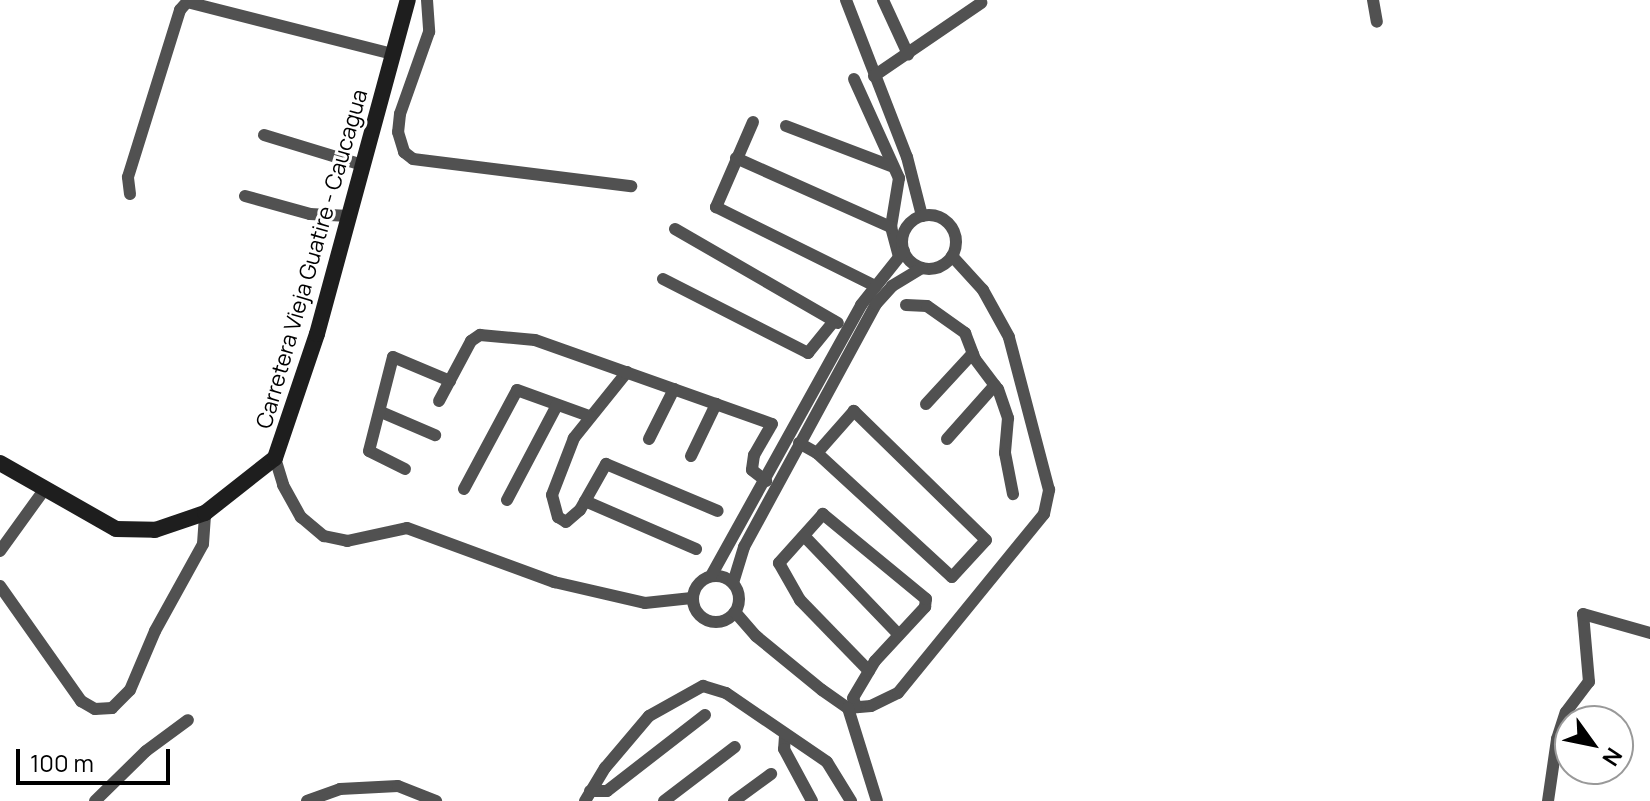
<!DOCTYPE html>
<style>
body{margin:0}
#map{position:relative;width:1650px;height:801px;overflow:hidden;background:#fff;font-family:Manrope,sans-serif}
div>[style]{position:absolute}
.street>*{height:12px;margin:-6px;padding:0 6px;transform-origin:6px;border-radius:6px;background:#515151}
.street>.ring{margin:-6px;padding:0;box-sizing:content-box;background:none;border:12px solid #515151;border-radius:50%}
.secondary>*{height:16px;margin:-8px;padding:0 8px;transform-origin:8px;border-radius:8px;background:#1e1e1e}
span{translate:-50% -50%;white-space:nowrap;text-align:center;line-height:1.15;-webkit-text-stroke:6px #fff;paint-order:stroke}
.street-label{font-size:22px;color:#000}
.north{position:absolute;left:1554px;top:705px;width:80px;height:80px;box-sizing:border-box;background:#fff;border:2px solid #999;border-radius:50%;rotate:123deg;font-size:22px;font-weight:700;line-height:32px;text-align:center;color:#000}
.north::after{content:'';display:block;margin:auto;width:28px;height:36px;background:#000;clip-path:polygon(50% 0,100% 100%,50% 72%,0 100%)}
.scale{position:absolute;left:16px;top:749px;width:154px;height:36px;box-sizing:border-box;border:4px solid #000;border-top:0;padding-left:10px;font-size:24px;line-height:28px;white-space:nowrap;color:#000;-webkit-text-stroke:6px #fff;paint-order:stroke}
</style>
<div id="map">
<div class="street">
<div style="left:427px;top:0;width:32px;rotate:86deg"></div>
<div style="left:429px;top:32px;width:87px;rotate:109.5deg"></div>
<div style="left:400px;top:114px;width:18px;rotate:96deg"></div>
<div style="left:398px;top:132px;width:21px;rotate:73deg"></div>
<div style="left:404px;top:152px;width:11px;rotate:38deg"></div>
<div style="left:413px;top:159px;width:220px;rotate:7.1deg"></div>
<div style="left:846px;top:0;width:168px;rotate:68.8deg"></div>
<div style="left:907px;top:157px;width:61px;rotate:75.7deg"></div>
<div style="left:883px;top:0;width:60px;rotate:65.2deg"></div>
<div style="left:1373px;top:0;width:22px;rotate:80deg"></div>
<div style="left:874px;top:76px;width:130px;rotate:-34.3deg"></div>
<div style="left:854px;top:79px;width:109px;rotate:65.6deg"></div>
<div style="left:899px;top:178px;width:50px;rotate:99.3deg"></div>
<div style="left:891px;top:227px;width:31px;rotate:75deg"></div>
<div style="left:753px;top:122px;width:93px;rotate:113.5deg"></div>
<div style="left:716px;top:207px;width:178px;rotate:26.4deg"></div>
<div style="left:786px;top:126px;width:112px;rotate:20.9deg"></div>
<div style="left:264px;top:135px;width:103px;rotate:16.9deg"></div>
<div style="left:736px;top:158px;width:170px;rotate:24deg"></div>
<div style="left:130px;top:194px;width:17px;rotate:-97deg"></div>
<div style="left:128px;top:177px;width:175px;rotate:-72.7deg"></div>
<div style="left:180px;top:10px;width:11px;rotate:-49deg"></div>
<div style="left:187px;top:2px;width:212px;rotate:14.2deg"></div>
<div style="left:245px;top:196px;width:67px;rotate:15.5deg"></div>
<div style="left:310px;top:214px;width:39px;rotate:3deg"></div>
<div class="ring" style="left:902px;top:215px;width:42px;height:42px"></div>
<div style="left:675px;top:229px;width:188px;rotate:30deg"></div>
<div style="left:663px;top:279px;width:163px;rotate:27deg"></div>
<div style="left:808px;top:353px;width:41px;rotate:-50.9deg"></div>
<div style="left:906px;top:305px;width:21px;rotate:3deg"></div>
<div style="left:927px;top:306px;width:47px;rotate:35.4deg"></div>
<div style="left:965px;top:333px;width:28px;rotate:69deg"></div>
<div style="left:975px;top:359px;width:38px;rotate:53deg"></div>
<div style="left:998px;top:389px;width:31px;rotate:71deg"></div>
<div style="left:1008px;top:418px;width:35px;rotate:95deg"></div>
<div style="left:1005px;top:453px;width:42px;rotate:79deg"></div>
<div style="left:627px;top:372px;width:85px;rotate:128.8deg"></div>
<div style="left:574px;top:438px;width:61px;rotate:111.1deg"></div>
<div style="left:552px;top:495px;width:23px;rotate:75deg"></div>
<div style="left:558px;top:517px;width:9px;rotate:32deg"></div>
<div style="left:566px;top:522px;width:18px;rotate:-41deg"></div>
<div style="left:580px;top:510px;width:53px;rotate:-60.5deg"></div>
<div style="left:606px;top:464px;width:121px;rotate:22.8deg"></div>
<div style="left:439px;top:401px;width:68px;rotate:-61.9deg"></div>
<div style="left:471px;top:341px;width:11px;rotate:-34deg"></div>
<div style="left:480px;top:335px;width:55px;rotate:5.2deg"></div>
<div style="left:535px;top:340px;width:251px;rotate:19.5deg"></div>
<div style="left:772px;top:424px;width:36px;rotate:120deg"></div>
<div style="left:754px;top:455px;width:15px;rotate:98deg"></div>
<div style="left:752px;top:470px;width:18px;rotate:38deg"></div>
<div style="left:926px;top:404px;width:69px;rotate:-47.3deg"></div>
<div style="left:381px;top:412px;width:59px;rotate:23.1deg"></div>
<div style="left:649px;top:439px;width:56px;rotate:-63.4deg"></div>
<div style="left:947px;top:439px;width:72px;rotate:-48.4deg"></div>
<div style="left:799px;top:443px;width:21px;rotate:29deg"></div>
<div style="left:817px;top:453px;width:183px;rotate:42.6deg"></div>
<div style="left:952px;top:577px;width:50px;rotate:-47.4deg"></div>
<div style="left:986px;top:540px;width:185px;rotate:-135.7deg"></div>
<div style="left:854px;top:411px;width:56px;rotate:131.4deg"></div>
<div style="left:691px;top:456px;width:58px;rotate:-64.3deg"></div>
<div style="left:275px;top:458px;width:28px;rotate:73deg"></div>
<div style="left:283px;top:485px;width:37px;rotate:61deg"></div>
<div style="left:301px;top:517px;width:30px;rotate:40deg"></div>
<div style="left:324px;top:536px;width:24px;rotate:12deg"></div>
<div style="left:347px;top:541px;width:61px;rotate:-12.2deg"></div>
<div style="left:407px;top:528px;width:157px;rotate:20.2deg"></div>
<div style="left:554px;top:582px;width:93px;rotate:13deg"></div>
<div style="left:645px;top:603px;width:47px;rotate:-6.1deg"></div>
<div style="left:405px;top:469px;width:40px;rotate:-153.4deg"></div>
<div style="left:369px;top:451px;width:97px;rotate:-75.7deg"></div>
<div style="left:393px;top:357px;width:62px;rotate:22.8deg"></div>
<div style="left:464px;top:489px;width:112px;rotate:-61.8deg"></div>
<div style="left:517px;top:390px;width:77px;rotate:19.9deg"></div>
<div style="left:507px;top:500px;width:107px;rotate:-62.2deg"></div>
<div style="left:585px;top:501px;width:121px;rotate:23.4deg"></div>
<div style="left:806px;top:538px;width:134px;rotate:46.2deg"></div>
<div style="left:0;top:551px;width:75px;rotate:-54.2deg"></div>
<div class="ring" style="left:693px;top:576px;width:34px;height:34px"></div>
<div style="left:711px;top:576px;width:310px;rotate:-61deg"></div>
<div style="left:861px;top:305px;width:69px;rotate:-51.5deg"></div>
<div style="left:733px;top:583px;width:38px;rotate:-73deg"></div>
<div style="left:744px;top:547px;width:277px;rotate:-61.5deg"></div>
<div style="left:876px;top:304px;width:24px;rotate:-48deg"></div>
<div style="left:892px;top:286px;width:35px;rotate:-31deg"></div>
<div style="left:0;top:586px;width:141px;rotate:54.8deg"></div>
<div style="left:81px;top:701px;width:16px;rotate:30deg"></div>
<div style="left:95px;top:709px;width:17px;rotate:-3deg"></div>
<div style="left:112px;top:708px;width:25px;rotate:-45deg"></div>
<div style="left:130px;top:690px;width:64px;rotate:-67deg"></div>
<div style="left:155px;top:631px;width:99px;rotate:-61.1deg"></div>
<div style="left:203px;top:544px;width:31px;rotate:-86deg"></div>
<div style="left:735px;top:612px;width:32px;rotate:49deg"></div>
<div style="left:756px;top:636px;width:85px;rotate:39.3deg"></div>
<div style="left:822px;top:690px;width:32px;rotate:35deg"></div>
<div style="left:848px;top:708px;width:23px;rotate:-5deg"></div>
<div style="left:871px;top:706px;width:30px;rotate:-26deg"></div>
<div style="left:898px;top:693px;width:231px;rotate:-50.8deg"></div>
<div style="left:1044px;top:514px;width:25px;rotate:-78deg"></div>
<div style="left:1049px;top:490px;width:158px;rotate:-104.7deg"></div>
<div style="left:1009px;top:337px;width:54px;rotate:-119deg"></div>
<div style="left:983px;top:290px;width:46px;rotate:-132.4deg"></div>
<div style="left:856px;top:707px;width:9px;rotate:-108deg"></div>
<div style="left:853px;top:698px;width:43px;rotate:-59.3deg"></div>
<div style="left:875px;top:661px;width:74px;rotate:-47.2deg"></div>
<div style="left:925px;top:607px;width:8px;rotate:-83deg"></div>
<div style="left:926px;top:599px;width:134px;rotate:-140.5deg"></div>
<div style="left:823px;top:514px;width:66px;rotate:131.9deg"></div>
<div style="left:779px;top:563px;width:43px;rotate:60.4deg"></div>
<div style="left:800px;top:600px;width:99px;rotate:45.8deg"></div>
<div style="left:848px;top:708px;width:97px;rotate:72.7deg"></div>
<div style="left:785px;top:736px;width:13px;rotate:94deg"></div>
<div style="left:784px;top:749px;width:59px;rotate:61.7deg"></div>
<div style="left:590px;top:791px;width:17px"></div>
<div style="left:607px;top:791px;width:124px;rotate:-37.8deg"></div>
<div style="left:95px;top:801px;width:71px;rotate:-44.4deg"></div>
<div style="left:146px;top:751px;width:52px;rotate:-36.4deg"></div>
<div style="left:307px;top:801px;width:35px;rotate:-20deg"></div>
<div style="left:340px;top:789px;width:58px;rotate:-3deg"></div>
<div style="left:398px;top:786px;width:41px;rotate:21.5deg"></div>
<div style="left:585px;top:801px;width:39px;rotate:-59deg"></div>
<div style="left:605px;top:768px;width:68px;rotate:-49.8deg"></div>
<div style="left:649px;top:716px;width:62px;rotate:-29.1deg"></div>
<div style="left:703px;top:686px;width:24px;rotate:17deg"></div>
<div style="left:726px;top:693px;width:122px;rotate:34.3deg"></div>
<div style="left:827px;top:762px;width:46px;rotate:58.4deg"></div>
<div style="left:664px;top:801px;width:89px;rotate:-37.3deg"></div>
<div style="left:734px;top:801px;width:46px;rotate:-36.1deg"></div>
<div style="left:1548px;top:801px;width:63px;rotate:-81.7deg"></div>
<div style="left:1557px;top:739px;width:28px;rotate:-72deg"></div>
<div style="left:1566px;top:712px;width:38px;rotate:-53deg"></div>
<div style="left:1589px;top:682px;width:68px;rotate:-95deg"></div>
<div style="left:1583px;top:614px;width:70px;rotate:15.8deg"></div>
</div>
<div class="secondary">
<div style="left:0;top:463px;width:133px;rotate:29.6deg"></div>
<div style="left:116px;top:529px;width:39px;rotate:1deg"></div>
<div style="left:155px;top:530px;width:53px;rotate:-18.8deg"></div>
<div style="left:205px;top:513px;width:89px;rotate:-38.2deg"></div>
<div style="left:275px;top:458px;width:131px;rotate:-71.3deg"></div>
<div style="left:317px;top:334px;width:346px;rotate:-74.8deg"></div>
</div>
<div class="street-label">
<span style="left:312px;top:259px;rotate:-74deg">Carretera Vieja Guatire - Caucagua</span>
</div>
<div class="north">N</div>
<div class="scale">100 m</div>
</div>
